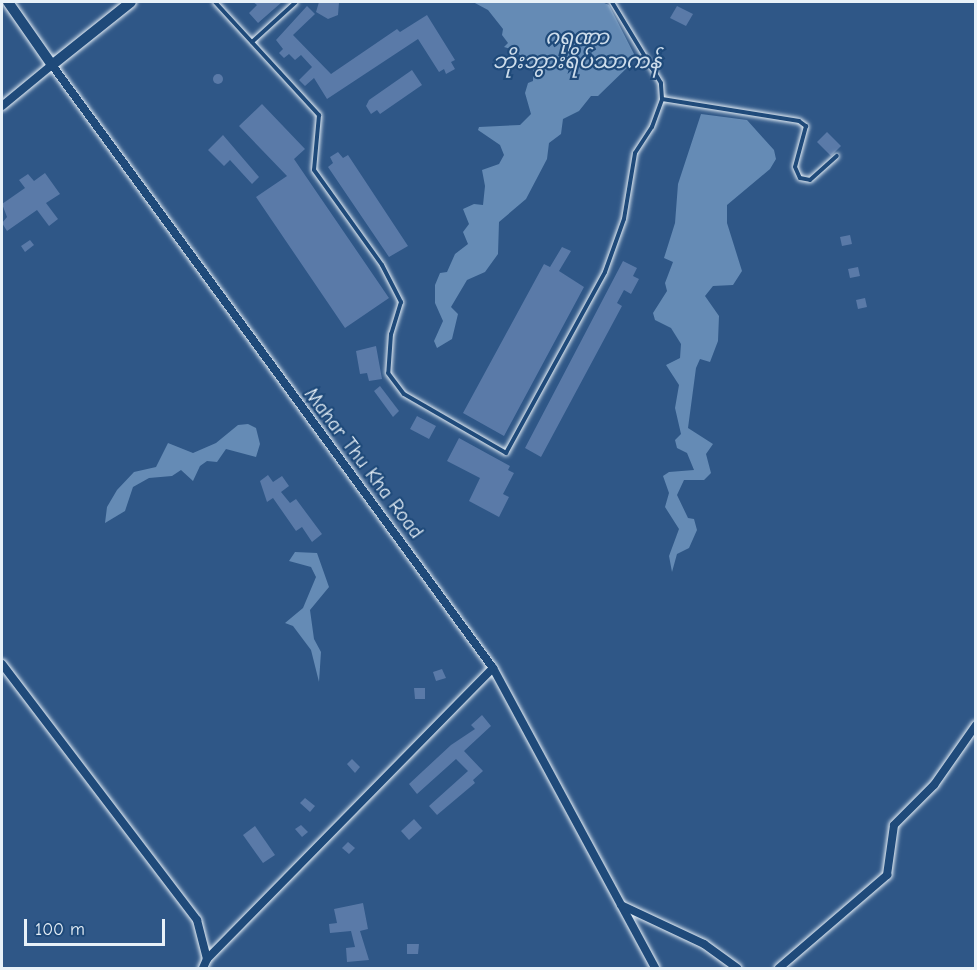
<!DOCTYPE html>
<meta charset="utf-8">
<style>
body{margin:0}
#map{position:relative;width:977px;height:970px;overflow:hidden;background:#2f5787;font-family:"Comic Neue","Noto Sans Myanmar",sans-serif}
div>[style]{position:absolute}
.water>*{inset:0;background:#658bb5}
.building>*{inset:0;background:#5a7aa8}
.round{border-radius:50%}
.roads{filter:drop-shadow(0 0 2px #e8f1f8) drop-shadow(0 0 2px #e8f1f8)}
.lane>*{height:4px;margin:-2px;padding:0 2px;transform-origin:2px;border-radius:2px;background:#1f4a7a}
.street>*{height:8px;margin:-4px;padding:0 4px;transform-origin:4px;border-radius:4px;background:#1f4a7a}
.secondary>*{height:10px;margin:-5px;padding:0 5px;transform-origin:5px;border-radius:5px;background:#1f4a7a}
span{translate:-50% -50%;white-space:nowrap;text-align:center;line-height:1.15;-webkit-text-stroke:4.5px #1f4a7a;paint-order:stroke}
.street-label{font-size:20px;color:#e8f1f8}
.water-label{font-size:21px;color:#ceddeb;font-style:italic}
.frame{position:absolute;inset:0;border:3px solid #e8f1f8;pointer-events:none}
.scale{position:absolute;left:24px;top:919px;width:141px;height:27px;box-sizing:border-box;border:3px solid #e8f1f8;border-top:0;padding-left:8px;font-size:18px;line-height:21px;white-space:nowrap;color:#e8f1f8;-webkit-text-stroke:4px #1f4a7a;paint-order:stroke}
</style>
<div id="map">
<div class="water">
<div style="clip-path:polygon(473px 2px,602px 2px,609px 5px,634px 54px,632px 63px,598px 96px,591px 96px,579px 111px,563px 119px,561px 134px,549px 143px,547px 159px,526px 199px,499px 222px,498px 254px,485px 272px,467px 280px,451px 307px,458px 314px,452px 339px,437px 348px,434px 341px,443px 321px,435px 303px,435px 285px,440px 273px,447px 272px,455px 254px,468px 244px,463px 232px,469px 224px,463px 209px,474px 204px,483px 205px,485px 186px,482px 170px,499px 164px,504px 155px,500px 145px,478px 130px,479px 127px,520px 125px,531px 114px,525px 93px,528px 83px,533px 81px,533px 69px,515px 50px,504px 47px,508px 43px,502px 35px,503px 29px,488px 10px)"></div>
<div style="clip-path:polygon(701px 114px,747px 120px,774px 150px,776px 159px,770px 169px,727px 205px,727px 223px,742px 271px,733px 285px,713px 286px,705px 296px,719px 316px,718px 341px,710px 362px,700px 359px,696px 368px,688px 428px,713px 444px,706px 454px,711px 473px,704px 480px,684px 480px,677px 495px,688px 518px,694px 519px,697px 530px,689px 548px,677px 554px,672px 572px,669px 556px,679px 529px,665px 507px,669px 493px,663px 476px,669px 472px,694px 470px,687px 453px,677px 448px,675px 440px,681px 434px,675px 408px,679px 385px,666px 365px,680px 358px,681px 344px,671px 328px,655px 320px,653px 313px,667px 291px,665px 283px,673px 262px,664px 258px,675px 223px,678px 184px)"></div>
<div style="clip-path:polygon(248px 424px,256px 428px,260px 444px,256px 457px,226px 449px,217px 462px,207px 461px,200px 466px,193px 481px,181px 470px,172px 476px,149px 478px,133px 487px,125px 511px,105px 523px,107px 507px,117px 490px,134px 472px,156px 467px,168px 443px,193px 453px,216px 443px,238px 425px)"></div>
<div style="clip-path:polygon(295px 552px,317px 553px,329px 587px,310px 610px,314px 639px,321px 652px,319px 682px,311px 650px,293px 626px,285px 623px,303px 608px,316px 577px,311px 567px,289px 561px)"></div>
</div>
<div class="building">
<div style="clip-path:polygon(253px 2px,282px 2px,258px 23px,249px 13px,257px 5px)"></div>
<div style="clip-path:polygon(319px 2px,339px 2px,338px 15px,328px 19px,316px 12px)"></div>
<div style="clip-path:polygon(307px 6px,315px 14px,293px 35px,331px 74px,397px 29px,400px 32px,427px 15px,455px 60px,451px 62px,455px 69px,446px 74px,444px 69px,439px 72px,418px 39px,327px 99px,314px 78px,305px 86px,299px 80px,312px 67px,301px 55px,295px 60px,289px 54px,284px 58px,279px 53px,283px 49px,276px 40px)"></div>
<div style="clip-path:polygon(677px 6px,693px 14px,686px 26px,670px 18px)"></div>
<div style="clip-path:polygon(412px 70px,422px 85px,380px 114px,377px 110px,371px 114px,366px 106px,369px 100px)"></div>
<div class="round" style="left:213px;top:74px;width:10px;height:10px"></div>
<div style="clip-path:polygon(262px 104px,305px 149px,294px 159px,389px 298px,345px 328px,256px 197px,287px 176px,239px 126px)"></div>
<div style="clip-path:polygon(827px 132px,841px 146px,831px 156px,817px 142px)"></div>
<div style="clip-path:polygon(223px 135px,259px 177px,252px 184px,230px 160px,224px 166px,208px 150px)"></div>
<div style="clip-path:polygon(338px 152px,343px 158px,348px 155px,408px 246px,389px 257px,328px 167px,333px 163px,330px 157px)"></div>
<div style="clip-path:polygon(45px 173px,60px 194px,46px 203px,58px 219px,49px 226px,37px 210px,7px 231px,2px 223px,7px 217px,2px 204px,25px 188px,19px 180px,28px 174px,34px 181px)"></div>
<div style="clip-path:polygon(850px 235px,852px 244px,842px 246px,840px 237px)"></div>
<div style="clip-path:polygon(30px 240px,34px 245px,25px 252px,21px 246px)"></div>
<div style="clip-path:polygon(562px 247px,571px 251px,559px 271px,584px 287px,504px 436px,463px 413px,544px 264px,550px 267px)"></div>
<div style="clip-path:polygon(623px 261px,637px 268px,633px 276px,639px 279px,631px 294px,624px 290px,617px 303px,622px 306px,541px 457px,525px 448px)"></div>
<div style="clip-path:polygon(858px 267px,860px 276px,850px 278px,848px 269px)"></div>
<div style="clip-path:polygon(865px 298px,867px 307px,858px 309px,856px 300px)"></div>
<div style="clip-path:polygon(376px 346px,382px 379px,369px 381px,367px 373px,360px 374px,356px 351px)"></div>
<div style="clip-path:polygon(380px 386px,399px 411px,393px 417px,374px 391px)"></div>
<div style="clip-path:polygon(417px 416px,436px 426px,429px 439px,410px 429px)"></div>
<div style="clip-path:polygon(459px 438px,510px 466px,508px 470px,514px 473px,503px 494px,509px 497px,499px 517px,469px 501px,480px 478px,447px 461px)"></div>
<div style="clip-path:polygon(268px 475px,273px 482px,282px 476px,289px 486px,281px 492px,290px 503px,296px 499px,322px 534px,312px 542px,302px 527px,296px 531px,273px 498px,267px 502px,260px 481px)"></div>
<div style="clip-path:polygon(442px 669px,446px 678px,436px 681px,433px 672px)"></div>
<div style="clip-path:polygon(414px 688px,425px 688px,425px 699px,415px 699px)"></div>
<div style="clip-path:polygon(482px 715px,491px 726px,464px 751px,483px 771px,473px 780px,475px 783px,437px 815px,429px 806px,468px 771px,456px 759px,417px 794px,409px 784px,451px 745px,475px 729px,471px 725px)"></div>
<div style="clip-path:polygon(352px 759px,360px 767px,355px 773px,347px 764px)"></div>
<div style="clip-path:polygon(305px 798px,315px 806px,310px 812px,300px 803px)"></div>
<div style="clip-path:polygon(414px 819px,422px 828px,409px 840px,401px 831px)"></div>
<div style="clip-path:polygon(301px 825px,308px 832px,302px 837px,295px 829px)"></div>
<div style="clip-path:polygon(255px 826px,275px 855px,263px 863px,243px 835px)"></div>
<div style="clip-path:polygon(348px 842px,355px 848px,349px 854px,342px 848px)"></div>
<div style="clip-path:polygon(363px 903px,368px 929px,360px 931px,369px 960px,347px 962px,346px 948px,355px 947px,351px 931px,330px 933px,329px 924px,337px 923px,334px 909px)"></div>
<div style="clip-path:polygon(407px 944px,419px 944px,418px 954px,407px 954px)"></div>
</div>
<div class="roads">
<div class="lane">
<div style="left:215px;top:2px;width:154px;rotate:47.4deg"></div>
<div style="left:319px;top:115px;width:55px;rotate:95.2deg"></div>
<div style="left:314px;top:170px;width:117px;rotate:54.4deg"></div>
<div style="left:382px;top:265px;width:42px;rotate:62.8deg"></div>
<div style="left:401px;top:302px;width:34px;rotate:107deg"></div>
<div style="left:391px;top:334px;width:39px;rotate:94deg"></div>
<div style="left:388px;top:373px;width:26px;rotate:53deg"></div>
<div style="left:404px;top:394px;width:118px;rotate:30deg"></div>
<div style="left:506px;top:453px;width:206px;rotate:-61.3deg"></div>
<div style="left:605px;top:272px;width:56px;rotate:-70.3deg"></div>
<div style="left:624px;top:219px;width:67px;rotate:-80.5deg"></div>
<div style="left:635px;top:153px;width:31px;rotate:-57deg"></div>
<div style="left:652px;top:127px;width:30px;rotate:-70deg"></div>
<div style="left:662px;top:99px;width:16px;rotate:-94deg"></div>
<div style="left:661px;top:83px;width:95px;rotate:-121.2deg"></div>
<div style="left:252px;top:42px;width:59px;rotate:-42.3deg"></div>
<div style="left:662px;top:99px;width:139px;rotate:9.1deg"></div>
<div style="left:799px;top:121px;width:9px;rotate:36deg"></div>
<div style="left:806px;top:126px;width:42px;rotate:105deg"></div>
<div style="left:795px;top:167px;width:12px;rotate:66deg"></div>
<div style="left:800px;top:178px;width:10px;rotate:11deg"></div>
<div style="left:810px;top:180px;width:36px;rotate:-42deg"></div>
</div>
<div class="street">
<div style="left:2px;top:106px;width:65px;rotate:-39.4deg"></div>
<div style="left:52px;top:65px;width:747px;rotate:53.82deg"></div>
<div style="left:493px;top:668px;width:341px;rotate:61.6deg"></div>
<div style="left:2px;top:664px;width:322px;rotate:52.7deg"></div>
<div style="left:197px;top:920px;width:40px;rotate:75.6deg"></div>
<div style="left:207px;top:959px;width:10px;rotate:114deg"></div>
<div style="left:621px;top:905px;width:92px;rotate:25.2deg"></div>
<div style="left:704px;top:944px;width:41px;rotate:36deg"></div>
<div style="left:207px;top:959px;width:408px;rotate:-45.5deg"></div>
<div style="left:779px;top:968px;width:143px;rotate:-40.7deg"></div>
<div style="left:887px;top:875px;width:50px;rotate:-82deg"></div>
<div style="left:894px;top:825px;width:57px;rotate:-45deg"></div>
<div style="left:934px;top:785px;width:73px;rotate:-55deg"></div>
</div>
<div class="secondary">
<div style="left:8px;top:2px;width:77px;rotate:55.1deg"></div>
<div style="left:52px;top:65px;width:101px;rotate:-38.6deg"></div>
</div>
</div>
<div class="street-label">
<span style="left:364px;top:463px;rotate:53deg">Mahar Thu Kha Road</span>
</div>
<div class="water-label">
<span style="left:577px;top:49px">ဂရုဏာ<br>ဘိုးဘွားရိပ်သာကန်</span>
</div>
<div class="frame"></div>
<div class="scale">100 m</div>
</div>
